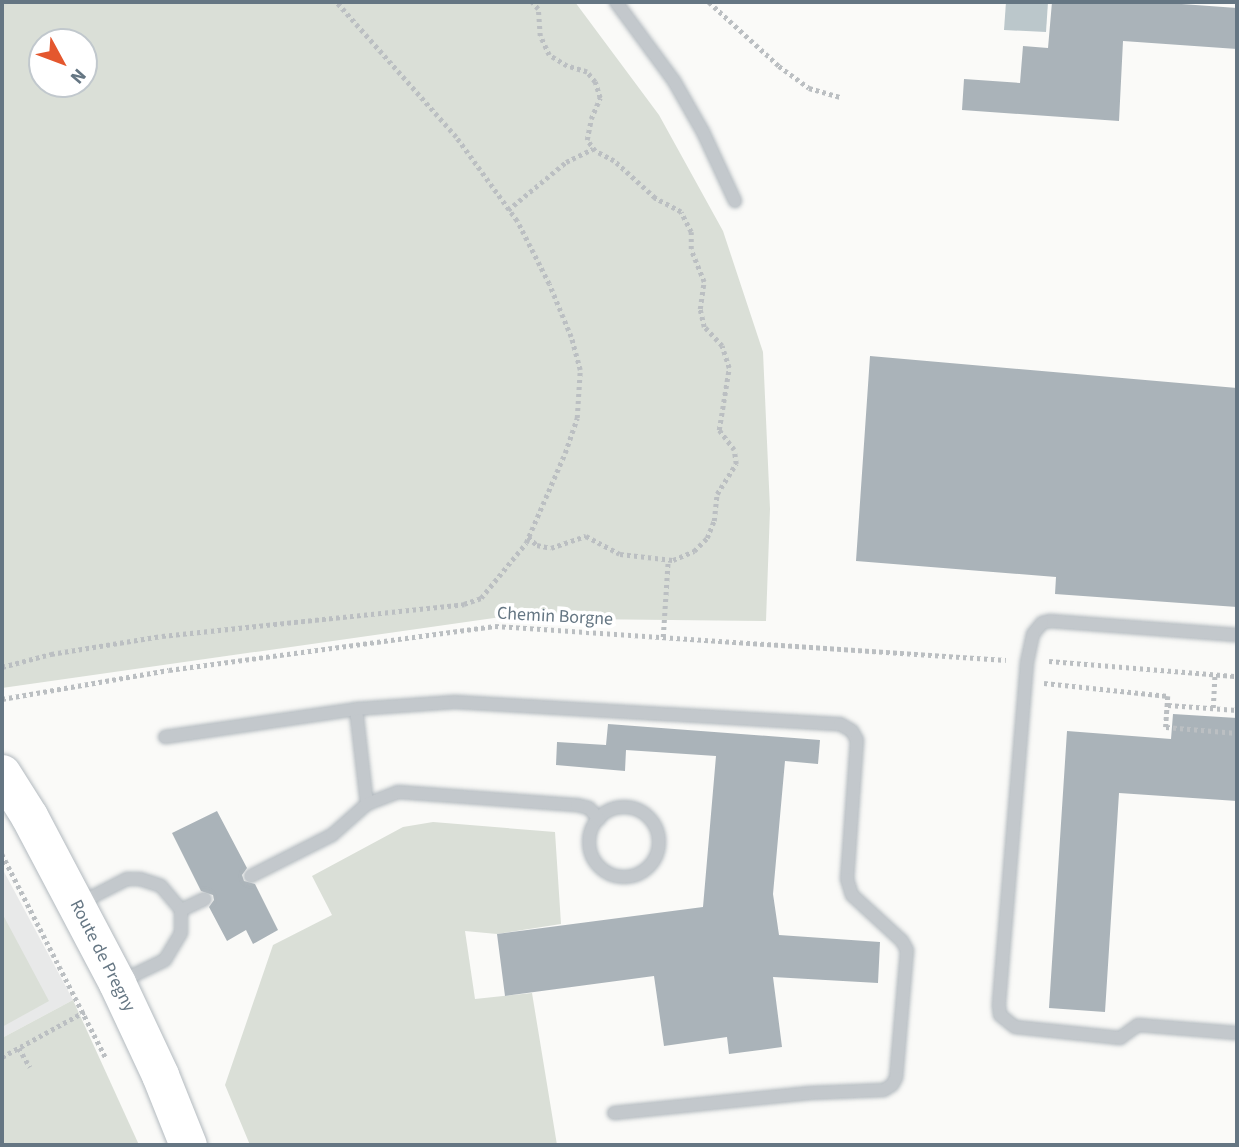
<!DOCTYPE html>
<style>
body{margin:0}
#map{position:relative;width:1239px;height:1147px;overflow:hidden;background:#fafaf8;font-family:"Source Sans 3",sans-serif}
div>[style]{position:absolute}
.built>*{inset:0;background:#e8e9e9}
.green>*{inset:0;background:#dadfd7}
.water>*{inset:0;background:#bbc7cb}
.building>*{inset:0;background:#aab3b9}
.path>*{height:4.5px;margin-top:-2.25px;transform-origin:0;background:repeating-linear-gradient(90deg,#bbbfc2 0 3.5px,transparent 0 7px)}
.roads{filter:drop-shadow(0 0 2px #b3babf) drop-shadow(0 0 2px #b3babf)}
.lane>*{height:12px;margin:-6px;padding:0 6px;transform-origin:6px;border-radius:6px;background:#c3c8cc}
.lane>.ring{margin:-6px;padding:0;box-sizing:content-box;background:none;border:12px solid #c3c8cc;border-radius:50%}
.secondary>*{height:37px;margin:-18.5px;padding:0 18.5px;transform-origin:18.5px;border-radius:18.5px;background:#fff}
span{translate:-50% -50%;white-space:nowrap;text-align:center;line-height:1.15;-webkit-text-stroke:7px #fff;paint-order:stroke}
.street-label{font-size:18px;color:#657683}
.frame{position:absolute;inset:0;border:4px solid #657683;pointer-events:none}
.north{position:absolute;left:28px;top:28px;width:70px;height:70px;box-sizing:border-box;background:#fff;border:2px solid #c1c8cd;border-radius:50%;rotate:131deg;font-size:19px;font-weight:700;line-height:28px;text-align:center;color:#657683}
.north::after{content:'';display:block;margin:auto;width:24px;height:32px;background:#e4572e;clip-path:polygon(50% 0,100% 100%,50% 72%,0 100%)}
</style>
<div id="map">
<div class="built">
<div style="clip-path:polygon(2px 868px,73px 1000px,2px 1038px)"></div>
</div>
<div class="green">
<div style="clip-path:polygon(evenodd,2px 2px,575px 2px,659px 115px,723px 231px,763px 352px,770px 509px,766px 621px,494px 618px,2px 688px,2px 2px,42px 42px,84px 42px,84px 84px,42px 84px,42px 42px)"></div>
<div style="clip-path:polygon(433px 822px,555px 832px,561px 924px,497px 934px,465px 931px,475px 999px,532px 993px,557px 1145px,250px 1145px,225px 1085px,273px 945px,332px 915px,312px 876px,403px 827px)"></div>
<div style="clip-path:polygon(2px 913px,49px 1001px,2px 1027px)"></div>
<div style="clip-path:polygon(73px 1000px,139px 1145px,2px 1145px,2px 1038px)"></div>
</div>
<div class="water">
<div style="clip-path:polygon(1006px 2px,1048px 2px,1046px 32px,1004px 30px)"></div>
</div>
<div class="building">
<div style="clip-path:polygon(1052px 2px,1154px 2px,1237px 8px,1237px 49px,1123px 41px,1119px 121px,962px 110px,964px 79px,1020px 83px,1023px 46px,1048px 48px)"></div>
<div style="clip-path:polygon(870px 356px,1237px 388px,1237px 607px,1055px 594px,1056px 577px,856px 561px)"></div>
<div style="clip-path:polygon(1173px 714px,1237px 718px,1237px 801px,1119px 793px,1105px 1012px,1049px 1008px,1067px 731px,1171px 739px)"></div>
<div style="clip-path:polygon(608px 724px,820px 740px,818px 764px,785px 761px,773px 894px,779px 935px,880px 942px,878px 983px,773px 977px,782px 1047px,729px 1054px,727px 1037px,664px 1046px,654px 976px,505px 996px,497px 934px,703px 907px,716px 756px,626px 750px,625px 771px,556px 765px,557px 742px,606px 745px)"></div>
<div style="clip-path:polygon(217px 811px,247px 868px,242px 875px,244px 881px,255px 884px,278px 930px,253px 944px,246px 930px,227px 941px,209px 907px,214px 900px,213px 895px,201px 891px,172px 833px)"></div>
</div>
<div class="path">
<div style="left:709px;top:2px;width:95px;rotate:42.4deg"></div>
<div style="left:779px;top:66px;width:37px;rotate:36deg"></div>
<div style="left:809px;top:88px;width:33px;rotate:16deg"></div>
<div style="left:508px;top:210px;width:75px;rotate:-39.6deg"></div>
<div style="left:566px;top:162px;width:30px;rotate:-26deg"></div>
<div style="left:528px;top:537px;width:12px;rotate:42deg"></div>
<div style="left:537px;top:545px;width:14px;rotate:12deg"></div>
<div style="left:551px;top:548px;width:37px;rotate:-19deg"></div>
<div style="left:586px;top:536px;width:38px;rotate:28deg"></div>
<div style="left:620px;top:554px;width:53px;rotate:6.5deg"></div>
<div style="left:673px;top:560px;width:23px;rotate:-23deg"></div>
<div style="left:694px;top:551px;width:18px;rotate:-45deg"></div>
<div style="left:707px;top:538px;width:18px;rotate:-68deg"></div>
<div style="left:714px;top:521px;width:27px;rotate:-84deg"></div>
<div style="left:717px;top:494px;width:36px;rotate:-58deg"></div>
<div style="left:736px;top:464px;width:14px;rotate:-98deg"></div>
<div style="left:734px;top:450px;width:25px;rotate:-127deg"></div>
<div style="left:719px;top:430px;width:63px;rotate:-80.8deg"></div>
<div style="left:729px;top:368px;width:23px;rotate:-108deg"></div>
<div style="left:722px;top:346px;width:26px;rotate:-133deg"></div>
<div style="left:704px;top:327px;width:18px;rotate:-103deg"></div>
<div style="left:700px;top:309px;width:27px;rotate:-82deg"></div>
<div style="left:704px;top:282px;width:35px;rotate:-112deg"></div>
<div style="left:691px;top:249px;width:17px;rotate:-90deg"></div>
<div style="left:691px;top:232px;width:22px;rotate:-117deg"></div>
<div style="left:681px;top:212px;width:30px;rotate:-152deg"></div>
<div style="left:655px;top:198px;width:55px;rotate:-137.9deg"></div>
<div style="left:614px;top:161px;width:21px;rotate:-152deg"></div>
<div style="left:595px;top:151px;width:14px;rotate:-126deg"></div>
<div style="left:587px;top:140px;width:21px;rotate:-79deg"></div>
<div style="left:591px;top:119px;width:23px;rotate:-67deg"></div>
<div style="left:600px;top:98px;width:17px;rotate:-107deg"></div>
<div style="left:595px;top:82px;width:13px;rotate:-129deg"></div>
<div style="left:587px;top:72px;width:21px;rotate:-163deg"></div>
<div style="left:567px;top:66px;width:21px;rotate:-149deg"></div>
<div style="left:549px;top:55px;width:21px;rotate:-115deg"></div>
<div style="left:540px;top:36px;width:27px;rotate:-94deg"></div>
<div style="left:538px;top:9px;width:9px;rotate:-131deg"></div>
<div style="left:663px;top:637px;width:77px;rotate:-86.3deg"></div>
<div style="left:1049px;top:661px;width:189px;rotate:4.6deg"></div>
<div style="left:2px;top:667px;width:51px;rotate:-14.9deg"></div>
<div style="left:51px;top:654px;width:112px;rotate:-9.2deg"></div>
<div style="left:162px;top:636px;width:304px;rotate:-6deg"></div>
<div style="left:464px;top:604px;width:18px;rotate:-19deg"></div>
<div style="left:481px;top:598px;width:71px;rotate:-50.7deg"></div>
<div style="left:526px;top:543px;width:98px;rotate:-66.6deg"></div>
<div style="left:565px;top:453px;width:37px;rotate:-71deg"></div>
<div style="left:577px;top:418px;width:48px;rotate:-86.4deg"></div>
<div style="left:580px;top:370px;width:34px;rotate:-105deg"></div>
<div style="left:571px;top:337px;width:57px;rotate:-112.5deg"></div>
<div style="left:549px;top:284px;width:71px;rotate:-116.9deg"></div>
<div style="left:517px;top:221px;width:104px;rotate:-126deg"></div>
<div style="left:456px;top:137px;width:181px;rotate:-131.6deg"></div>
<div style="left:1044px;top:683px;width:125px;rotate:6deg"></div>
<div style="left:1168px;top:696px;width:31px;rotate:94deg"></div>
<div style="left:1166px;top:727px;width:71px;rotate:4.8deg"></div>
<div style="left:2px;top:699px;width:169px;rotate:-9.9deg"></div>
<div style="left:169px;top:670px;width:329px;rotate:-7.7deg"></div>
<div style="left:495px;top:626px;width:512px;rotate:3.81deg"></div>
<div style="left:1168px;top:705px;width:69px;rotate:4.1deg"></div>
<div style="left:1213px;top:708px;width:33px;rotate:-87deg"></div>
<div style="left:2px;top:854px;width:229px;rotate:63deg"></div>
<div style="left:19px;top:1048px;width:22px;rotate:60deg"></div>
<div style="left:2px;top:1057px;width:94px;rotate:-28.8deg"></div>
</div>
<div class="roads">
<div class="lane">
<div style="left:616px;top:2px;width:98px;rotate:53.7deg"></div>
<div style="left:674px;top:81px;width:59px;rotate:60.4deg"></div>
<div style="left:703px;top:132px;width:76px;rotate:65.1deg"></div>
<div style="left:1237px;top:635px;width:188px;rotate:-175.7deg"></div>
<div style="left:1050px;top:621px;width:8px;rotate:166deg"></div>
<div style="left:1042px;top:623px;width:14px;rotate:129deg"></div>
<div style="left:1033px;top:634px;width:29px;rotate:102deg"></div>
<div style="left:1027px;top:662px;width:345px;rotate:94.7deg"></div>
<div style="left:999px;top:1006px;width:9px;rotate:84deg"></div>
<div style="left:1000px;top:1015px;width:19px;rotate:39deg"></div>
<div style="left:1015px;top:1027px;width:106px;rotate:6deg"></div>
<div style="left:1120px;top:1038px;width:22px;rotate:-36deg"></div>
<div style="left:1138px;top:1025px;width:99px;rotate:4.6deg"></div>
<div style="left:356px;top:709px;width:96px;rotate:83.4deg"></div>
<div style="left:165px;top:737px;width:193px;rotate:-8.3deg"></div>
<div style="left:356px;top:709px;width:99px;rotate:-4deg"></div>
<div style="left:455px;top:702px;width:386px;rotate:3.3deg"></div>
<div style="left:840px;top:724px;width:14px;rotate:30deg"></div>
<div style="left:852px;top:731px;width:10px;rotate:61deg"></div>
<div style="left:857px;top:740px;width:139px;rotate:94.1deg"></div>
<div style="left:847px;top:879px;width:17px;rotate:73deg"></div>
<div style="left:852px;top:895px;width:68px;rotate:42.6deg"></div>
<div style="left:902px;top:941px;width:10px;rotate:61deg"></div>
<div style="left:907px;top:950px;width:128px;rotate:94.9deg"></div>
<div style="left:896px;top:1078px;width:8px;rotate:120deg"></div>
<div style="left:892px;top:1085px;width:9px;rotate:148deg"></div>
<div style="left:884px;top:1090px;width:74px;rotate:177.7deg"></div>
<div style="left:810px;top:1093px;width:197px;rotate:174.2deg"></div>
<div class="ring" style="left:589px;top:807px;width:58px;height:58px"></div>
<div style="left:251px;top:876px;width:91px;rotate:-26.8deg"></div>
<div style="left:332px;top:835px;width:47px;rotate:-41.5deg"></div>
<div style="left:367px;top:804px;width:33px;rotate:-21deg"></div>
<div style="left:398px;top:792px;width:179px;rotate:4.2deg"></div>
<div style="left:577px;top:805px;width:12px;rotate:14deg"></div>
<div style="left:589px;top:808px;width:15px;rotate:48deg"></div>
<div style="left:80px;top:903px;width:53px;rotate:-27.1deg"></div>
<div style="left:127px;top:879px;width:13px"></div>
<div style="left:140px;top:879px;width:22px;rotate:18deg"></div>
<div style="left:161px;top:886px;width:31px;rotate:50deg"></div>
<div style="left:181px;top:910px;width:23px;rotate:90deg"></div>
<div style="left:181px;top:933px;width:31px;rotate:121deg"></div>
<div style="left:165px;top:960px;width:51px;rotate:154.4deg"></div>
<div style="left:181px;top:910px;width:26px;rotate:-25deg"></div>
</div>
<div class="secondary">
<div style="left:2px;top:773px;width:51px;rotate:57.9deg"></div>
<div style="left:29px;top:816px;width:189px;rotate:62.2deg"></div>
<div style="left:117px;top:983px;width:102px;rotate:64.9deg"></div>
<div style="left:160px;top:1075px;width:75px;rotate:68.2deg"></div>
</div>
</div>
<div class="street-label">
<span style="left:555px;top:617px;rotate:3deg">Chemin Borgne</span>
<span style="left:102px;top:956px;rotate:63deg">Route de Pregny</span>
</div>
<div class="frame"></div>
<div class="north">N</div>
</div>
